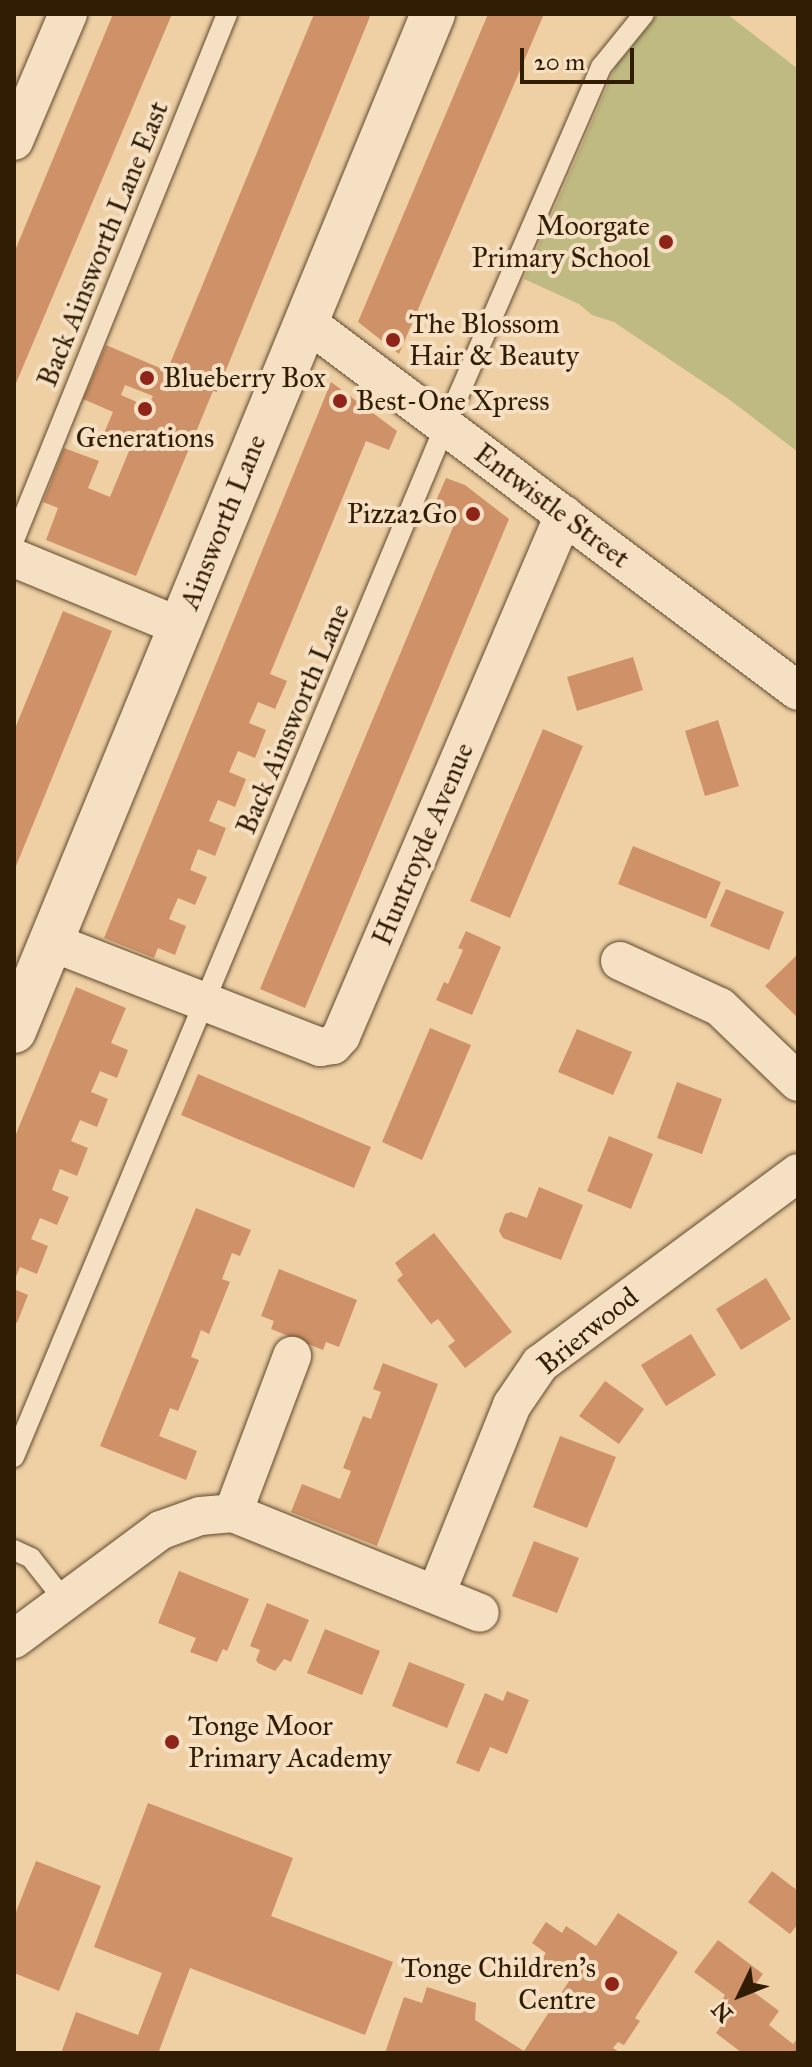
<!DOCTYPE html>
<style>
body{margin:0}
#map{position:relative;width:812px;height:2067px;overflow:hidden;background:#efd0a5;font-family:"IM FELL Great Primer",serif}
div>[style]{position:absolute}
.green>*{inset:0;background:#bfb982}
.building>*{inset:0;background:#cf9168}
.roads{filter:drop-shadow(0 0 2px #604a2c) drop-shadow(0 0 2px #604a2c)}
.lane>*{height:20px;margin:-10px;padding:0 10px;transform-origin:10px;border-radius:10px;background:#f5e0c4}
.street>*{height:38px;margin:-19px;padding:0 19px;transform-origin:19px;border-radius:19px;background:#f5e0c4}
.secondary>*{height:44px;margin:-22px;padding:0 22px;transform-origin:22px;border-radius:22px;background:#f5e0c4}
.dots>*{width:22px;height:22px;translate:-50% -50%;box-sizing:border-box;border:4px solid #f5e0c4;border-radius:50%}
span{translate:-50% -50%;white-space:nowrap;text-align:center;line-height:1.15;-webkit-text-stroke:8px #f5e0c4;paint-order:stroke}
.poi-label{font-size:28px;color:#311d04}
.right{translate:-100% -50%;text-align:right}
.left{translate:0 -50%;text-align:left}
.street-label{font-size:28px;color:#311d04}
.frame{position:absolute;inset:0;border:16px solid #311d04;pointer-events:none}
.north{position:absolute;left:700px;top:1955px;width:80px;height:80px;-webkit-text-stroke:6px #f5e0c4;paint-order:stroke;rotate:227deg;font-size:22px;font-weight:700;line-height:32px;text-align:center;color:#311d04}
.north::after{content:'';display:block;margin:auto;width:28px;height:36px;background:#311d04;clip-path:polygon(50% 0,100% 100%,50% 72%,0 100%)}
.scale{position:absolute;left:520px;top:48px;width:114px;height:36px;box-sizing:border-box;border:4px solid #311d04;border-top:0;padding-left:10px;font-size:24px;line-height:28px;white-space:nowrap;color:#311d04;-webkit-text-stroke:6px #f5e0c4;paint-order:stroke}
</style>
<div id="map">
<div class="green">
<div style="clip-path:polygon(658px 14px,727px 14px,798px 69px,798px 452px,730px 400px,614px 322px,592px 315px,579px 304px,524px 279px,616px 66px)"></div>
</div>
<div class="building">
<div style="clip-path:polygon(113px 14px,172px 14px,14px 388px,14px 253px)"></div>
<div style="clip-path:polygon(evenodd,314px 14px,371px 14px,217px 392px,213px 391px,136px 576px,46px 540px,58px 508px,43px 502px,64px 448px,99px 461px,88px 488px,110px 497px,129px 451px,101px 440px,113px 412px,83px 399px,95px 372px,106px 345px,167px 371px,314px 14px,125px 385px,153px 396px,148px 407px,121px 395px,125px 385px)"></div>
<div style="clip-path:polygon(488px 14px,544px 14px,399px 354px,358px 322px)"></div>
<div style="clip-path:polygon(331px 382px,397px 431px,389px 450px,366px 441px,270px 674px,287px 681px,275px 709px,258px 702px,249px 723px,266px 730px,255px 758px,238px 751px,229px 772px,246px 779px,235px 807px,218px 800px,209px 821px,226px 828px,215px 856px,198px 849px,190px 870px,207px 877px,195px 905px,178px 898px,169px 919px,186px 926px,175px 955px,158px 948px,154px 958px,104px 938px)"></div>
<div style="clip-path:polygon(446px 478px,465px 485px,509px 519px,305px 1008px,260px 989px,456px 520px,432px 510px)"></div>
<div style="clip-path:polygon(63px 611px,112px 631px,14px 871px,14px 731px)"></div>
<div style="clip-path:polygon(633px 657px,643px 690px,577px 711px,567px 677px)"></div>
<div style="clip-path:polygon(718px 720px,739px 786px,705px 796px,685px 731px)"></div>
<div style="clip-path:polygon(543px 729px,583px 746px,510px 918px,470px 901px)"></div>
<div style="clip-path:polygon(633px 846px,721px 882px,706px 919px,618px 884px)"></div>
<div style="clip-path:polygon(726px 889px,784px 912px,769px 950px,710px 926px)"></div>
<div style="clip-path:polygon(466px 931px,501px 947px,472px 1015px,436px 1000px,444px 982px,448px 984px,463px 950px,458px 948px)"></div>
<div style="clip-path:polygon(798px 954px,798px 1018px,765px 986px)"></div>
<div style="clip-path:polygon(76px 987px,126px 1008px,111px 1043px,128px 1050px,117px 1078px,100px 1071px,91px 1092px,108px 1099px,97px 1127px,80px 1120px,71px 1141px,88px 1148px,77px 1176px,60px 1169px,56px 1179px,52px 1190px,69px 1197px,57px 1225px,40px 1218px,31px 1239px,48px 1246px,37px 1274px,20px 1267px,14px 1282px,14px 1139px)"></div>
<div style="clip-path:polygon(430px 1028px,471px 1045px,422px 1160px,382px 1142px)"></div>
<div style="clip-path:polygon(577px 1029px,632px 1052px,613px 1095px,558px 1072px)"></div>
<div style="clip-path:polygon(198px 1074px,371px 1147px,354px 1188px,181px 1115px)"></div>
<div style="clip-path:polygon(677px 1082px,722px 1099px,702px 1154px,657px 1138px)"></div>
<div style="clip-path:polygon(609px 1136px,653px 1154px,631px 1209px,587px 1191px)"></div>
<div style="clip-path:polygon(539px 1187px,583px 1205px,561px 1260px,503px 1238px,499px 1231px,505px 1214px,511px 1212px,527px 1218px)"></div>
<div style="clip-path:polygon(196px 1208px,251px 1230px,240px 1256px,232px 1253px,222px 1279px,230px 1282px,209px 1334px,201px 1330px,191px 1357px,199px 1360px,178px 1411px,170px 1408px,159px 1436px,197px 1451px,186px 1480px,100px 1446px)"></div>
<div style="clip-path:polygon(434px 1233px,512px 1332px,465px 1368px,448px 1346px,455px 1341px,438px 1319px,431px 1324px,397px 1280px,403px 1275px,395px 1263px)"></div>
<div style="clip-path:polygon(279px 1269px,357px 1300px,339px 1347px,326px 1342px,323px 1350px,271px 1329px,274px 1321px,261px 1316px)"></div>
<div style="clip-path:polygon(766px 1278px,791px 1319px,741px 1350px,716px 1309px)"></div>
<div style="clip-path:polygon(14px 1289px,28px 1295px,17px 1323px,14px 1322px)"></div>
<div style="clip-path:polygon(691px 1334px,716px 1375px,666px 1406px,641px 1365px)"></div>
<div style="clip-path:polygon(383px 1363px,438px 1384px,377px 1546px,291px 1512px,302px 1484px,340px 1499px,351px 1471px,343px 1468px,363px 1416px,371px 1419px,381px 1392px,373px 1389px)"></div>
<div style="clip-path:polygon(605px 1381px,644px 1409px,619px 1444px,579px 1416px)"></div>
<div style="clip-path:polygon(560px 1436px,616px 1457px,587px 1528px,533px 1507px)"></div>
<div style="clip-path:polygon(534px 1541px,579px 1558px,557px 1613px,512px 1596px)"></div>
<div style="clip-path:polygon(179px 1571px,249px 1599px,227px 1651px,223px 1649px,217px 1662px,190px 1652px,196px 1638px,158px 1623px)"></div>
<div style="clip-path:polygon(267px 1603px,309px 1620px,291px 1662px,284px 1659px,275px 1671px,258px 1663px,256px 1660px,260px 1650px,250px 1646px)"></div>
<div style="clip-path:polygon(325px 1629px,380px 1651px,362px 1695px,307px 1673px)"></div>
<div style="clip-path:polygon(409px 1662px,465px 1684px,447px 1728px,392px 1706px)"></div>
<div style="clip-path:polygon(507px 1691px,529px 1700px,507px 1754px,490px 1747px,479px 1772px,456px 1763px,485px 1693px,503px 1701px)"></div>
<div style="clip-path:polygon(148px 1803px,293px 1858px,271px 1916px,393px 1962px,365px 2035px,190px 1968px,159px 2051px,164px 2053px,61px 2053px,76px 2012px,138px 2035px,162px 1973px,94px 1947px)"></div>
<div style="clip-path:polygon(36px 1861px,101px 1886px,59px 1991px,14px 1973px,14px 1917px)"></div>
<div style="clip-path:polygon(772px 1871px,798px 1891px,798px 1924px,790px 1934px,748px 1902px)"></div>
<div style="clip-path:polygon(618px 1913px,678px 1952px,635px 2018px,640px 2021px,624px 2045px,618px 2042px,613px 2048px,621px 2053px,385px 2053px,404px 1997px,422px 2003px,427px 1987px,476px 2003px,475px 2020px,524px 2051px,569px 1981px,540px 1962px,546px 1953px,532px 1943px,546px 1922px,562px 1933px,566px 1926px,596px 1946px)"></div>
<div style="clip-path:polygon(718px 1940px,763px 1974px,751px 1990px,779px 2011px,769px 2025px,793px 2044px,798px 2038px,798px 2053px,742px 2053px,716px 2033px,733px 2009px,722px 2000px,725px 1995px,694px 1972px)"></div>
</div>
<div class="roads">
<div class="lane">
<div style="left:14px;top:540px;width:567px;rotate:-67.95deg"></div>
<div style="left:14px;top:1457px;width:1117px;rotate:-67.31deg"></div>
<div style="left:445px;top:426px;width:391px;rotate:-66.5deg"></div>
<div style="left:601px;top:67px;width:68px;rotate:-50.9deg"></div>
<div style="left:14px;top:1550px;width:19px;rotate:25deg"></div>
<div style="left:31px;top:1558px;width:55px;rotate:51.7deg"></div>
</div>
<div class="street">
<div style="left:14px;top:141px;width:138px;rotate:-67deg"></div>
<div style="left:305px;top:321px;width:616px;rotate:36.89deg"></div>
<div style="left:14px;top:558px;width:181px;rotate:22.4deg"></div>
<div style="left:51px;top:942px;width:289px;rotate:21.3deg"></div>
<div style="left:320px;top:1047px;width:13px;rotate:-9deg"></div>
<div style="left:333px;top:1045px;width:12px;rotate:-48deg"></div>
<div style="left:341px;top:1036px;width:567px;rotate:-66.83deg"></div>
<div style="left:620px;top:961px;width:110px;rotate:24.7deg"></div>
<div style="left:720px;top:1007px;width:108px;rotate:43.9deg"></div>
<div style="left:233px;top:1513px;width:168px;rotate:-69.4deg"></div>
<div style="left:436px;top:1594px;width:204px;rotate:-68.1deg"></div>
<div style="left:512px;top:1405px;width:50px;rotate:-55.7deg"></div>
<div style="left:540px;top:1364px;width:321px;rotate:-36.5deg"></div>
<div style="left:14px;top:1639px;width:183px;rotate:-36.6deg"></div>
<div style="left:161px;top:1530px;width:41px;rotate:-19.7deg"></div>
<div style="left:200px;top:1516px;width:33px;rotate:-5deg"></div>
<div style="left:233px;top:1513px;width:266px;rotate:22deg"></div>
</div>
<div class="secondary">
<div style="left:14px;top:1031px;width:1100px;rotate:-67.61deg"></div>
</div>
</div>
<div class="dots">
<div style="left:666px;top:242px;background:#8f2418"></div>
<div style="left:393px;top:340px;background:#8f2418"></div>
<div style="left:147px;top:378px;background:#8f2418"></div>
<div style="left:340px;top:401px;background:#8f2418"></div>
<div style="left:145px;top:409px;background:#8f2418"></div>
<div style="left:473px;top:514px;background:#8f2418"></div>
<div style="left:172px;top:1742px;background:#8f2418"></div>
<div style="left:612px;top:1984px;background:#8f2418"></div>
</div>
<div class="poi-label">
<span class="right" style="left:650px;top:242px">Moorgate<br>Primary School</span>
<span class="left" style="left:409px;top:340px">The Blossom<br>Hair &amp; Beauty</span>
<span class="left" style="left:163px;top:378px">Blueberry Box</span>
<span class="left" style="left:356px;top:401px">Best-One Xpress</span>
<span style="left:145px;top:438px">Generations</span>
<span class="right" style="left:457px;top:514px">Pizza2Go</span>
<span class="left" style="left:188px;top:1742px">Tonge Moor<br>Primary Academy</span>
<span class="right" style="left:596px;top:1984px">Tonge Children's<br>Centre</span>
</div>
<div class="street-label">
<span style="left:103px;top:244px;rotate:-68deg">Back Ainsworth Lane East</span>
<span style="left:552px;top:506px;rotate:37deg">Entwistle Street</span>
<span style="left:223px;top:522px;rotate:-68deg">Ainsworth Lane</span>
<span style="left:293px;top:719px;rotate:-67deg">Back Ainsworth Lane</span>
<span style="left:423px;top:844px;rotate:-67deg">Huntroyde Avenue</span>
<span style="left:588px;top:1331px;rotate:-39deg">Brierwood</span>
</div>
<div class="frame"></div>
<div class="north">N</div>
<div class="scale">20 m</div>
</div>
